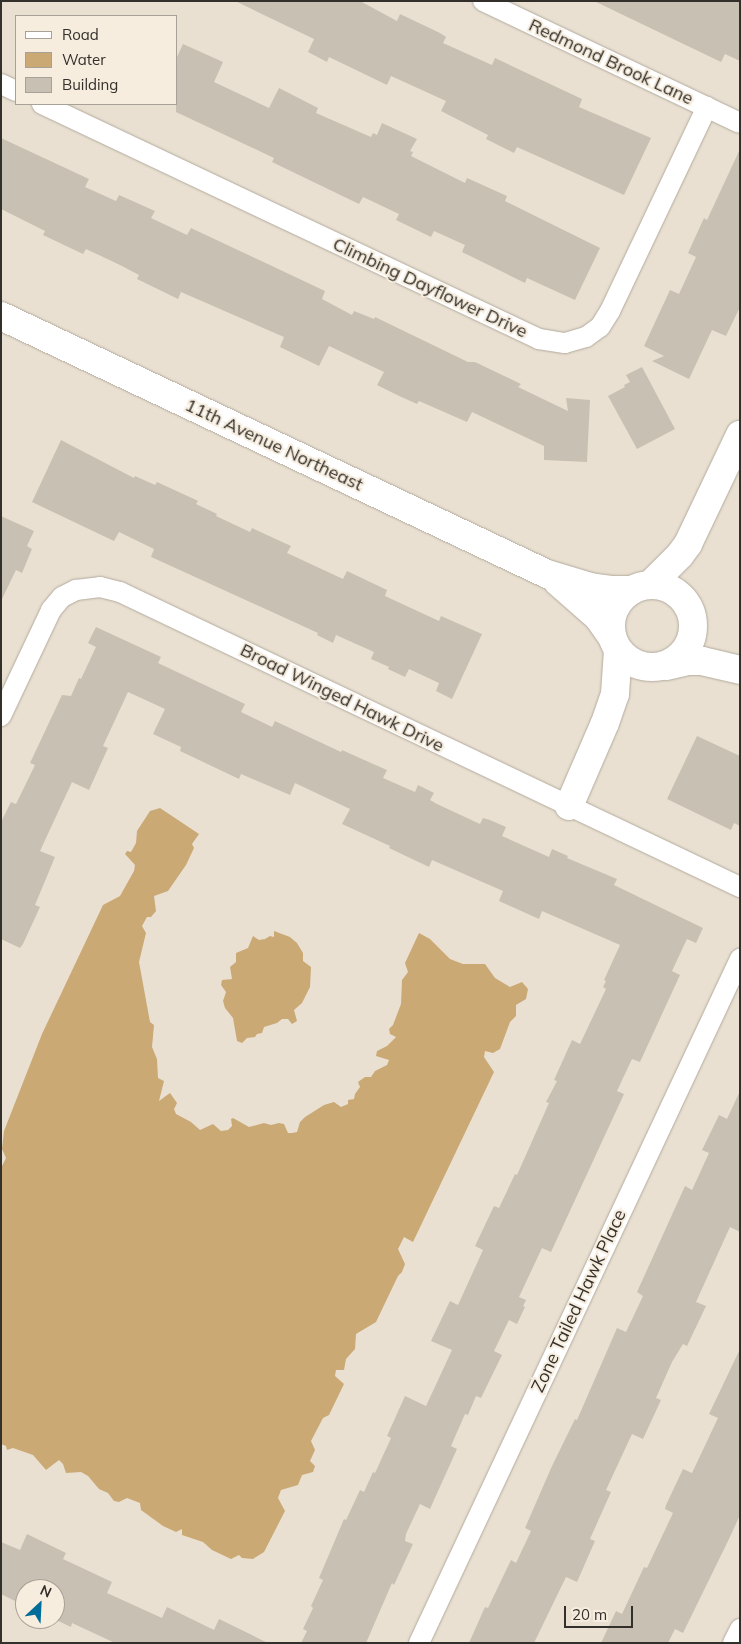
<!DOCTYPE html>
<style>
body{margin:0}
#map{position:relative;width:741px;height:1644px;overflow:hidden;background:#e9e0d2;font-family:Mulish,sans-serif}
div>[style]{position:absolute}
.water>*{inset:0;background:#cba975}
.building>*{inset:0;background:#c8c0b2}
.roads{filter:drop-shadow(0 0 1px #b3aa9d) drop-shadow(0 0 1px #b3aa9d)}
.street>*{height:20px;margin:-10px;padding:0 10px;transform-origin:10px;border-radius:10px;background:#fff}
.secondary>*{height:28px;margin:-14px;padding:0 14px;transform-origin:14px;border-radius:14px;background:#fff}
.secondary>.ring{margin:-14px;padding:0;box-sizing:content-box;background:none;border:28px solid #fff;border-radius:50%}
span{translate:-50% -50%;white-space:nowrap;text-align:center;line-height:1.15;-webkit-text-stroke:4px #f6eddf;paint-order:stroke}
.street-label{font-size:18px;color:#332f2a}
.frame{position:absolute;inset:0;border:2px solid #332f2a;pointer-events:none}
.legend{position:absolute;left:15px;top:15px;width:162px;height:90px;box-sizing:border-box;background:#f6eddf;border:1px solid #a8a197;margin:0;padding:6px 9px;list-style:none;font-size:15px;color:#332f2a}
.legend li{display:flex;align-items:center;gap:10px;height:25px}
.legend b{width:25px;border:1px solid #a8a197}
.north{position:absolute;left:15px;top:1579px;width:50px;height:50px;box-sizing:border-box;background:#f6eddf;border:1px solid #a8a197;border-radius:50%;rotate:25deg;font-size:14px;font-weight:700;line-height:20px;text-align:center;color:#332f2a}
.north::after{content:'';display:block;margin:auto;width:18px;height:22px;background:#006c99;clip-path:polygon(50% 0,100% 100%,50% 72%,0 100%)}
.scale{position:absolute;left:564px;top:1606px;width:69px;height:22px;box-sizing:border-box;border:2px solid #332f2a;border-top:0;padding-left:6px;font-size:15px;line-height:18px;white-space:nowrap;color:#332f2a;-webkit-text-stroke:4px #f6eddf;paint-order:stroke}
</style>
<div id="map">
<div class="water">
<div style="clip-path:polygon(160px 808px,199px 834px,192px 844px,194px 848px,186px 865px,168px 891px,154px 896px,156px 911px,151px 917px,147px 917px,142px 926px,146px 933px,139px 962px,150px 1022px,154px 1025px,152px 1047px,157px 1059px,158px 1078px,164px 1081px,159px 1101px,170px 1093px,177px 1103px,174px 1109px,176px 1114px,191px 1122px,200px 1130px,213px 1124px,221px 1131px,228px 1130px,232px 1126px,231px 1119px,233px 1118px,249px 1127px,264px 1123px,271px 1125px,279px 1123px,284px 1124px,288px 1133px,292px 1133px,297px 1132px,300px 1122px,305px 1117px,324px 1105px,334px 1102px,341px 1107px,348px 1104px,348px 1100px,354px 1099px,355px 1094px,360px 1087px,358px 1082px,365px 1077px,371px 1077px,375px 1071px,387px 1065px,389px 1060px,376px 1056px,377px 1051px,387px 1046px,396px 1037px,390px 1034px,389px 1029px,393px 1025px,401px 1004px,402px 980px,408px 972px,405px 963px,419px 933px,430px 939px,450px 959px,463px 964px,485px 964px,495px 978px,510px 987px,522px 982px,528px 989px,526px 999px,516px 1005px,516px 1016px,510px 1022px,500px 1049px,493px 1053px,485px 1051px,484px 1057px,494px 1072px,413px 1242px,404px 1237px,398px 1249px,405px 1264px,402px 1272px,398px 1276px,376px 1322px,356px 1334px,355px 1349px,346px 1359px,344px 1370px,336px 1370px,335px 1376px,344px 1384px,329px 1415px,323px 1418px,311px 1441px,315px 1450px,310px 1461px,315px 1466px,313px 1472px,302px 1475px,298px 1485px,281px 1490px,278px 1498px,285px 1511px,264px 1552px,253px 1559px,242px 1558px,239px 1555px,231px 1559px,212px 1550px,203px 1542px,182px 1535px,182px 1529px,176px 1532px,163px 1526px,141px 1510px,140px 1503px,127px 1498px,119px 1502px,114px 1501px,108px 1493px,99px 1489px,88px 1476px,81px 1472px,66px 1473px,63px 1464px,59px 1460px,46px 1470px,33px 1455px,13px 1448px,7px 1450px,6px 1446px,1px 1444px,1px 1168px,6px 1158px,2px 1149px,4px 1131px,42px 1034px,103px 905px,120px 896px,134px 871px,135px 865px,125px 854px,127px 851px,131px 852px,136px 843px,137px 831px,150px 811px)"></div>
<div style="clip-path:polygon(274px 931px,290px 937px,297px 943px,303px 953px,303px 961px,311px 967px,310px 987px,302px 1003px,294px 1010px,297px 1021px,292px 1024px,288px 1019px,282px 1019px,277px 1023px,264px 1027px,262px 1033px,257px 1034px,255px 1037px,247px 1038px,242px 1043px,237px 1041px,233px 1018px,225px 1008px,223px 1001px,226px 992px,221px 985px,222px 980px,232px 979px,230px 967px,236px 962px,236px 953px,248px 948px,253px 936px,259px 940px,265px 939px,270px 936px,274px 937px)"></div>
</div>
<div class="building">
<div style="clip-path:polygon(235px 1px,360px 1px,397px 21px,400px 14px,440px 33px,446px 37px,443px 43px,492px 65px,495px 58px,582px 99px,579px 107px,651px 138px,624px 195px,517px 147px,514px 153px,486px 139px,488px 135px,441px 111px,446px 101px,391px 76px,387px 85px,329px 57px,327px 62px,308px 52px,314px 39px)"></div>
<div style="clip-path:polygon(594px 1px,740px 1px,740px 61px,725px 54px,721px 62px)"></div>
<div style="clip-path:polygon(183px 44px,223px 62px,214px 82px,269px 108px,279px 88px,318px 108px,316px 113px,371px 137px,373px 133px,377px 135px,382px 123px,417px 139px,410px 151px,413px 152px,411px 156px,465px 183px,467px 178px,507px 196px,505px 201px,600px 248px,575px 300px,527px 278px,525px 283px,462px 252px,465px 245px,434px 231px,431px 237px,396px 220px,399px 214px,363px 197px,359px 204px,272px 162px,274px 158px,176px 112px,176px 59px)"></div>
<div style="clip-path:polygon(1px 138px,89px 179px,85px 187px,116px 201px,119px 195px,155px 211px,151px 218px,187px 235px,191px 228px,325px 291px,322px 299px,352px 315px,354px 311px,374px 319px,375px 317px,468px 362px,475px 362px,521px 384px,518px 387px,568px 411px,566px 398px,590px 400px,587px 462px,544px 460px,544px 446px,472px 412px,467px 422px,419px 401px,417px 404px,397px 395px,377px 385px,384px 372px,329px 346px,319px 366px,280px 347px,284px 337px,181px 292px,178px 299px,137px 279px,139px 275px,120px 265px,86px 249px,83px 254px,43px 235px,45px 231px,1px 209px)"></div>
<div style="clip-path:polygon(740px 149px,740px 307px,726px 336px,712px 330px,689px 379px,652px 361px,664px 356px,644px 346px,670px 290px,679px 294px,696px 257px,688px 253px,704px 218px,707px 220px)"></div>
<div style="clip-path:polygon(642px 367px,675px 429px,637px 449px,608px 396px,625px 387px,624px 385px,630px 382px,626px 375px)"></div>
<div style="clip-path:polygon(61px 440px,134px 478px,135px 476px,155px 485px,157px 482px,194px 499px,198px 501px,196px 504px,217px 514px,216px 516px,250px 532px,252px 528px,291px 546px,287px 553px,343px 579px,347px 571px,387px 590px,385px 596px,439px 621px,441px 616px,482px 634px,452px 699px,436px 691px,439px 683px,409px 669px,405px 677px,388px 669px,389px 667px,371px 659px,374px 652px,336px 635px,333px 643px,317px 635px,318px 633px,160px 561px,151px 557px,154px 549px,119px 532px,114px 541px,32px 502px)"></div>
<div style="clip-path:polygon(1px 516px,34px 531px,27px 546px,32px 549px,22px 573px,16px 570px,1px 601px)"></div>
<div style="clip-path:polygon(96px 627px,161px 657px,158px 663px,245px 704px,241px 712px,272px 727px,275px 721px,341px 752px,342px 750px,371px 763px,387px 770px,383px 778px,415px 792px,418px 785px,434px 793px,430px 800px,437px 804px,480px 824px,483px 818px,490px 820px,506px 827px,502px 836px,549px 857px,552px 849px,568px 856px,567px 858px,617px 879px,614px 885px,703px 928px,696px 943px,687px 939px,672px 971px,680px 975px,640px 1062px,632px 1059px,617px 1091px,624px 1094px,551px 1252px,542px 1248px,519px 1297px,526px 1300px,523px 1306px,525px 1307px,517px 1324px,509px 1320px,494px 1351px,502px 1355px,481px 1398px,476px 1396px,468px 1415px,465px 1414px,451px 1446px,457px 1449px,430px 1509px,420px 1504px,406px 1534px,405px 1541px,413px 1544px,394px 1585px,392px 1583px,366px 1643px,301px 1643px,307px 1631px,303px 1629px,313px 1608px,311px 1606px,323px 1580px,319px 1578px,344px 1519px,346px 1520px,360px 1490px,364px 1492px,373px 1472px,375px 1473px,391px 1438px,387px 1436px,405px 1396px,426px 1406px,452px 1350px,431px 1341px,450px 1301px,458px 1305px,483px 1250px,475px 1246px,494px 1206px,499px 1208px,515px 1174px,517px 1175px,549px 1103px,546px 1102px,557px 1081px,554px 1080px,572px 1040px,580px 1044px,606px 989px,603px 987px,606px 981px,604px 980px,620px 945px,542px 911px,539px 919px,499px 901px,503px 891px,432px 860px,429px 867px,389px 848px,390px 846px,342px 824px,350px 809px,295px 783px,290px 795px,241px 774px,239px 779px,180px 751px,181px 747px,153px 734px,165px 709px,128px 692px,103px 746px,108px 748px,89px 790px,72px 782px,40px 851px,55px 857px,35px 905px,40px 907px,23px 944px,20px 948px,1px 939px,1px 822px,11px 802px,16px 804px,35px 765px,30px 763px,62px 695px,71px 696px,79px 678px,81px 679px,96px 647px,88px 643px)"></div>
<div style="clip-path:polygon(697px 736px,740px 756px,740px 826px,734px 823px,731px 830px,667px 799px)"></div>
<div style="clip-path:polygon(740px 1091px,740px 1232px,730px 1227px,696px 1302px,706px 1306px,687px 1346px,683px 1344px,672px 1362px,656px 1398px,661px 1400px,643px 1439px,632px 1434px,606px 1490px,611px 1492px,590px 1539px,595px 1541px,577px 1582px,566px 1577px,534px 1643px,469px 1643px,485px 1607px,488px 1608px,511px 1560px,516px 1563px,531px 1531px,525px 1528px,552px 1466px,575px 1419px,577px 1420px,617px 1328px,626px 1332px,643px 1296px,637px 1292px,685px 1186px,692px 1190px,709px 1153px,702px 1150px,719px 1115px,727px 1119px)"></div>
<div style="clip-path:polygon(740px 1349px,740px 1515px,729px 1539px,683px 1633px,675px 1629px,668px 1643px,601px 1643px,616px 1611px,622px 1614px,644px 1567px,647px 1568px,673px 1513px,665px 1509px,666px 1505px,683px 1469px,692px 1473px,718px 1418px,709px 1414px)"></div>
<div style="clip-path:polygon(27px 1534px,66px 1553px,63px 1559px,112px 1582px,107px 1593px,162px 1618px,167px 1607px,214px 1630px,219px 1619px,268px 1643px,115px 1643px,72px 1623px,71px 1627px,54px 1619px,55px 1589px,25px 1589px,25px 1606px,1px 1594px,1px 1542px,20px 1550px)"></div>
</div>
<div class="roads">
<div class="street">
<div style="left:483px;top:1px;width:284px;rotate:25.4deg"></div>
<div style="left:1px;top:84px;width:17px;rotate:25deg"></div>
<div style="left:42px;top:104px;width:550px;rotate:25.31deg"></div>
<div style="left:539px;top:339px;width:26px;rotate:9deg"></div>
<div style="left:565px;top:343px;width:22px;rotate:-16deg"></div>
<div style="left:586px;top:337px;width:17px;rotate:-36deg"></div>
<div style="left:600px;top:327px;width:19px;rotate:-58deg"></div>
<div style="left:610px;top:311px;width:226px;rotate:-64.6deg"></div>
<div style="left:1px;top:716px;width:117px;rotate:-64.7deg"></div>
<div style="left:51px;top:610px;width:17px;rotate:-50deg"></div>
<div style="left:62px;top:597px;width:16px;rotate:-27deg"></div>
<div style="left:76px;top:590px;width:24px;rotate:-7deg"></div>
<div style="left:100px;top:587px;width:21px;rotate:14deg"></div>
<div style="left:120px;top:592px;width:687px;rotate:25.45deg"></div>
<div style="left:419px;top:1643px;width:756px;rotate:-64.86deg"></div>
<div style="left:733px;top:1643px;width:16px;rotate:-63deg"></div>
</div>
<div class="secondary">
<div style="left:1px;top:316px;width:604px;rotate:25.29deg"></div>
<div style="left:547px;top:574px;width:45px;rotate:16.8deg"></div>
<div style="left:590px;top:587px;width:21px;rotate:8deg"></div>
<div style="left:611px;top:590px;width:21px"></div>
<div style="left:558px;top:582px;width:53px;rotate:41.2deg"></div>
<div style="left:598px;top:617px;width:24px;rotate:55deg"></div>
<div class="ring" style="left:611px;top:585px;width:54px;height:54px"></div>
<div style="left:650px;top:585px;width:42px;rotate:-45deg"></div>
<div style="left:680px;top:555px;width:14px;rotate:-54deg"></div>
<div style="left:688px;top:544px;width:121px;rotate:-64.5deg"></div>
<div style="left:666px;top:666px;width:22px;rotate:-13deg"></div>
<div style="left:687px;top:661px;width:15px"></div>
<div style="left:702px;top:661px;width:39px;rotate:13deg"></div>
<div style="left:569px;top:806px;width:90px;rotate:-66.6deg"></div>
<div style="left:605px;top:723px;width:31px;rotate:-71deg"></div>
<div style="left:615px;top:694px;width:44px;rotate:-86.1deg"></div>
</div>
</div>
<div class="street-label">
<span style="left:611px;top:62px;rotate:25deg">Redmond Brook Lane</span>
<span style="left:430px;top:288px;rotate:25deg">Climbing Dayflower Drive</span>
<span style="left:274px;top:445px;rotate:25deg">11th Avenue Northeast</span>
<span style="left:342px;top:698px;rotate:26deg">Broad Winged Hawk Drive</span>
<span style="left:579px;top:1301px;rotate:-65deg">Zone Tailed Hawk Place</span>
</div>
<div class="frame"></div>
<ul class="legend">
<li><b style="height:6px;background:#fff"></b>Road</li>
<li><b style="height:14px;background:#cba975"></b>Water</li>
<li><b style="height:14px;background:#c8c0b2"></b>Building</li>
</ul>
<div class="north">N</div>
<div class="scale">20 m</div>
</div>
